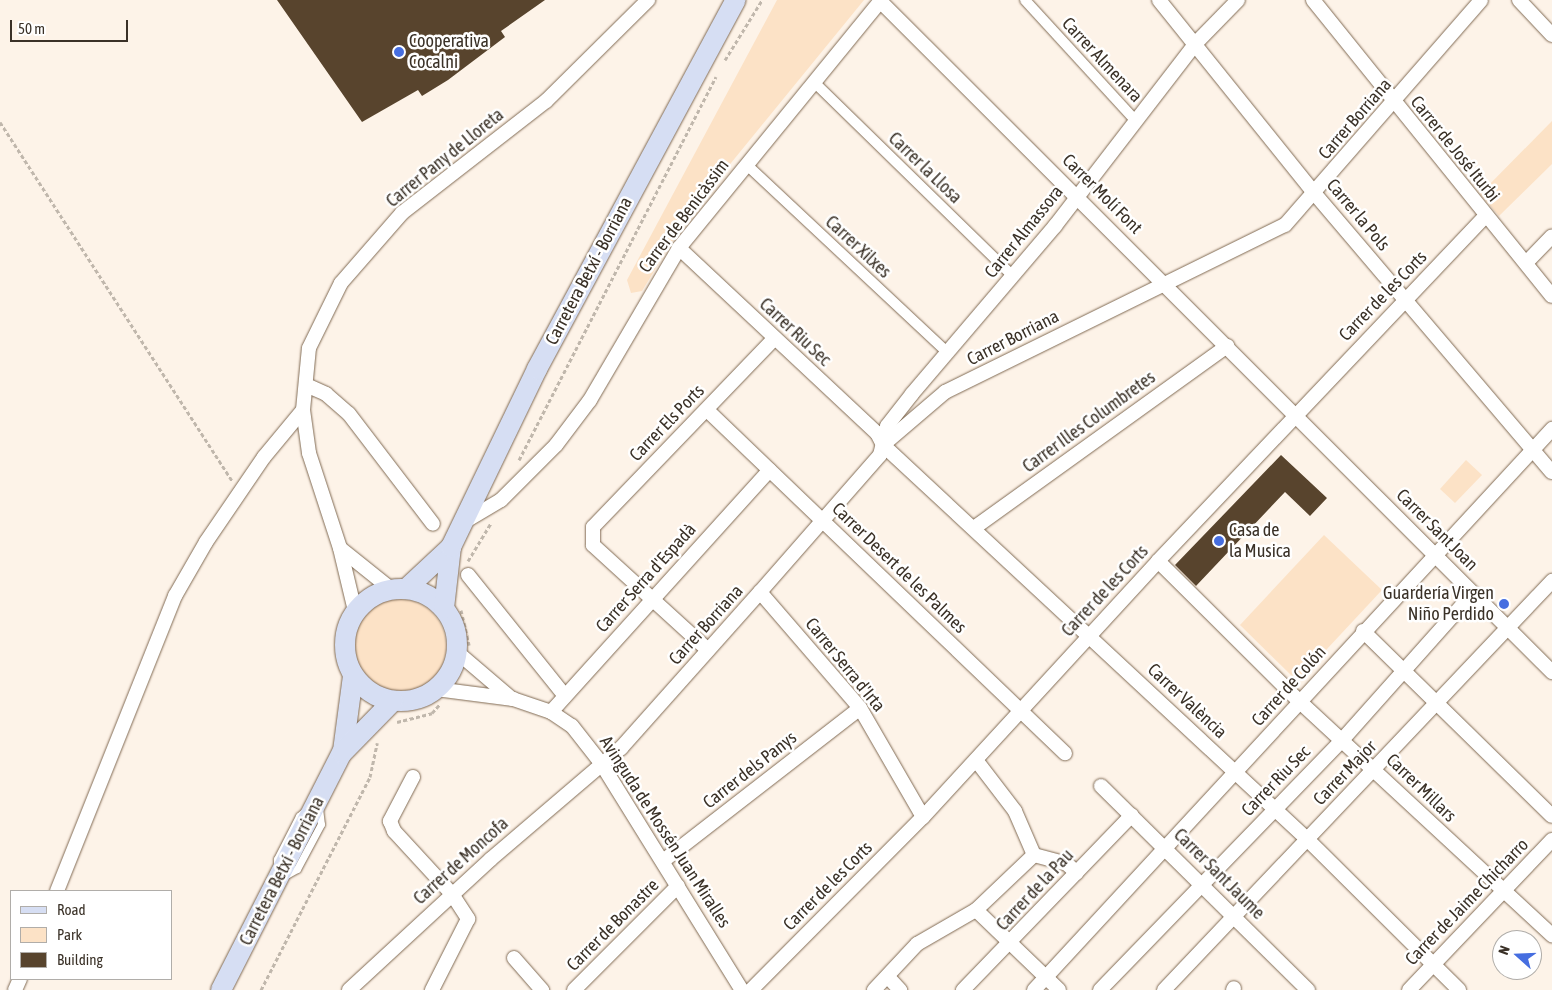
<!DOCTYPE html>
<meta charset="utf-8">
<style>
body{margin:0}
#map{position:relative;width:1552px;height:990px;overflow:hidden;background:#fdf3e8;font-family:"Asap Condensed",sans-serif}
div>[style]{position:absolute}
.green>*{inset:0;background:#fce2c6}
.round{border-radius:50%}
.building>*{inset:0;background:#58442d}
.path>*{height:3px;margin-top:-1.5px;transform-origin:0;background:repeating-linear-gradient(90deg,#c0b7ac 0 4px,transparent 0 6.5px)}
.roads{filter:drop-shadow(0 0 1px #806a53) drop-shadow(0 0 1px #806a53)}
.service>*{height:7px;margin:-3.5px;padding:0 3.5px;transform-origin:3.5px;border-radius:3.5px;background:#fff}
.pedestrian>*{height:10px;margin:-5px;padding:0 5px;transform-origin:5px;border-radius:5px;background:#fff}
.minor>*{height:14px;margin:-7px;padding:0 7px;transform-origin:7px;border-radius:7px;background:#fff}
.secondary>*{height:20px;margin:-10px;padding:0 10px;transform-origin:10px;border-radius:10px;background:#d6def3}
.secondary>.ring{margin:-10px;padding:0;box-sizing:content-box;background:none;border:20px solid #d6def3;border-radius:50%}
.dots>*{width:14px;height:14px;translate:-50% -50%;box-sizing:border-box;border:2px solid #fff;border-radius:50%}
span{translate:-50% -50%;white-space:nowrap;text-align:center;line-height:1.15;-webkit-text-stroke:5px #fff;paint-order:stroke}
.poi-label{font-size:18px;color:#3a3127}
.left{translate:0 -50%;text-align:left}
.right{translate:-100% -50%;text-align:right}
.street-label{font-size:18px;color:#3a3127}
.legend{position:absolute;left:10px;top:890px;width:162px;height:90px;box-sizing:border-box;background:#fff;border:1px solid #b0ada9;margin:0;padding:6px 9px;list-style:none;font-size:15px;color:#3a3127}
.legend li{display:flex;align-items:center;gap:10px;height:25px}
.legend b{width:25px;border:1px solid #b0ada9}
.north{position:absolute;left:1492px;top:930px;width:50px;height:50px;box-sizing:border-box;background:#fff;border:1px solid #b0ada9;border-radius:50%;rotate:290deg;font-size:14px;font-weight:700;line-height:20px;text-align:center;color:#3a3127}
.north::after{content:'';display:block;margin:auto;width:18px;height:22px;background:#466ee0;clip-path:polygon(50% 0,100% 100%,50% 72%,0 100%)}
.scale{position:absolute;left:10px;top:20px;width:118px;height:22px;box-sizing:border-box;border:2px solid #3a3127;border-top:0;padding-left:6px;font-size:15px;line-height:18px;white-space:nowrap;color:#3a3127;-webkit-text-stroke:4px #fff;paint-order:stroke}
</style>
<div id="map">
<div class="green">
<div style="clip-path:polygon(777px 0,864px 0,687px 217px,642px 291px,631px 293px,627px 280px)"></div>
<div style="clip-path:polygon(1552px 121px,1552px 164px,1499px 216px,1480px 194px)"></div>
<div style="clip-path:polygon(1466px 460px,1482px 475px,1455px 503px,1440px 489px)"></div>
<div style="clip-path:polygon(1324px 535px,1382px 590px,1299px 679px,1294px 678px,1240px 625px)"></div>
<div class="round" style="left:352px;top:599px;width:94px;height:94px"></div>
</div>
<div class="building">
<div style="clip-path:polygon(277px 0,545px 0,501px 31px,505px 37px,448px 80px,422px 96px,418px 90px,362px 122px)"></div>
<div style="clip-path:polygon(1281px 455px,1327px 498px,1310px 516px,1285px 492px,1196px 586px,1175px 565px)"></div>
</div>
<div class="path">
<div style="left:725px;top:60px;width:70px;rotate:-58.3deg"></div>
<div style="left:0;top:122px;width:427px;rotate:57.1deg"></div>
<div style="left:519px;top:460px;width:431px;rotate:-62.8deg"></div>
<div style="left:468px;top:561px;width:44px;rotate:-58.8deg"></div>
<div style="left:461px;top:610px;width:36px;rotate:77deg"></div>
<div style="left:397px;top:722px;width:36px;rotate:-14deg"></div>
<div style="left:432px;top:713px;width:12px;rotate:-48deg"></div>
<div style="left:261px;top:990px;width:239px;rotate:-62.9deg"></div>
<div style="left:370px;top:777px;width:35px;rotate:-78deg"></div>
</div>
<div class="roads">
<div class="service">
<div style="left:318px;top:800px;width:24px;rotate:83deg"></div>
<div style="left:321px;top:824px;width:51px;rotate:118.1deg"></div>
<div style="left:297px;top:869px;width:23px;rotate:151deg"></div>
<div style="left:277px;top:880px;width:21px;rotate:-90deg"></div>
<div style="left:277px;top:859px;width:48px;rotate:-62.9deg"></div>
<div style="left:299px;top:816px;width:25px;rotate:-40deg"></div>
</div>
<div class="pedestrian">
<div style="left:1025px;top:0;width:161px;rotate:47.5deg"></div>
<div style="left:814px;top:82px;width:278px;rotate:44.3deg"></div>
<div style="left:747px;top:165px;width:275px;rotate:43.1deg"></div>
</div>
<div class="minor">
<div style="left:1159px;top:0;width:249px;rotate:51.2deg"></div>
<div style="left:1315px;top:194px;width:365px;rotate:49.6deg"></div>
<div style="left:1313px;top:0;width:380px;rotate:51.1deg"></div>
<div style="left:1519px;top:0;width:48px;rotate:46.7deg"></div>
<div style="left:880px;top:1px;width:950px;rotate:44.96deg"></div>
<div style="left:679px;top:248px;width:271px;rotate:43.1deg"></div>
<div style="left:877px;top:433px;width:13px;rotate:63deg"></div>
<div style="left:883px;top:445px;width:580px;rotate:42.9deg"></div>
<div style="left:1308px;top:840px;width:213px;rotate:44.8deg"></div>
<div style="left:1526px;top:263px;width:37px;rotate:-46deg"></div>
<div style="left:306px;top:385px;width:22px;rotate:24deg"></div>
<div style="left:326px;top:394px;width:30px;rotate:41deg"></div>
<div style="left:349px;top:414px;width:138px;rotate:52.6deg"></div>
<div style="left:707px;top:410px;width:496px;rotate:43.8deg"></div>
<div style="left:883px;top:445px;width:82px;rotate:-40.5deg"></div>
<div style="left:945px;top:392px;width:379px;rotate:-26.2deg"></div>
<div style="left:1285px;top:225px;width:298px;rotate:-48.9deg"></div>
<div style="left:464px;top:522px;width:43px;rotate:-30.7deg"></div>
<div style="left:501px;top:500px;width:78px;rotate:-45deg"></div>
<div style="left:556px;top:445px;width:56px;rotate:-52.9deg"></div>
<div style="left:590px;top:400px;width:176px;rotate:-59.6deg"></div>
<div style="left:679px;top:248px;width:320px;rotate:-50.8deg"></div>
<div style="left:974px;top:528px;width:312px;rotate:-35.7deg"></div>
<div style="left:341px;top:549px;width:64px;rotate:38.7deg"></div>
<div style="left:1158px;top:561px;width:199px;rotate:44.8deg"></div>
<div style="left:1299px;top:701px;width:345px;rotate:42.8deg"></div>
<div style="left:468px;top:575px;width:155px;rotate:51.3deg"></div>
<div style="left:760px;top:592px;width:153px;rotate:49.2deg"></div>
<div style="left:860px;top:708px;width:126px;rotate:60deg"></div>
<div style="left:355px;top:611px;width:65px;rotate:-103.4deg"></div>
<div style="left:340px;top:548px;width:100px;rotate:-108.1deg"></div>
<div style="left:309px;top:453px;width:43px;rotate:-97.9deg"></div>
<div style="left:303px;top:410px;width:62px;rotate:-84.5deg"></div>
<div style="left:309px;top:348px;width:72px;rotate:-63.8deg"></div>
<div style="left:341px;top:283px;width:93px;rotate:-48.9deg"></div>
<div style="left:402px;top:213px;width:182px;rotate:-37.9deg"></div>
<div style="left:546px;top:101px;width:144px;rotate:-44.7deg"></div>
<div style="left:1363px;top:631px;width:264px;rotate:44.4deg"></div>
<div style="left:708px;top:650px;width:156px;rotate:-137.6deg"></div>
<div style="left:593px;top:545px;width:18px;rotate:-90deg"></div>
<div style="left:593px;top:527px;width:261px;rotate:-46.1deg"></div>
<div style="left:457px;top:652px;width:72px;rotate:40.5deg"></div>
<div style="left:436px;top:689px;width:78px;rotate:7.4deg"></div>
<div style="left:513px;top:699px;width:40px;rotate:18.9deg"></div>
<div style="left:551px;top:712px;width:25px;rotate:34deg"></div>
<div style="left:572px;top:726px;width:47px;rotate:51.9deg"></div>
<div style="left:601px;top:763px;width:267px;rotate:58.2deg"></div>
<div style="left:551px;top:712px;width:326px;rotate:-47.9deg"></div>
<div style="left:413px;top:777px;width:50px;rotate:117.6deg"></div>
<div style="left:390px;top:821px;width:11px;rotate:68deg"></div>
<div style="left:394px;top:831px;width:86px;rotate:47.4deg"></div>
<div style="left:452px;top:894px;width:30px;rotate:57deg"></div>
<div style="left:468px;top:919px;width:80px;rotate:116.9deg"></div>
<div style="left:1101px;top:786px;width:291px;rotate:44.6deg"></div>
<div style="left:1034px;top:855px;width:34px;rotate:15deg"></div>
<div style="left:1067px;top:864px;width:13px;rotate:42deg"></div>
<div style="left:663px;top:861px;width:249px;rotate:-37.8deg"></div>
<div style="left:57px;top:891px;width:318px;rotate:-68.2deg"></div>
<div style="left:175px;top:596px;width:62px;rotate:-60.1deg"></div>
<div style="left:206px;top:542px;width:103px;rotate:-55.7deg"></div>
<div style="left:264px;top:457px;width:61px;rotate:-50.3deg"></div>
<div style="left:976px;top:910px;width:115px;rotate:43.9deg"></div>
<div style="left:514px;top:958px;width:43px;rotate:48.8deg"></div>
<div style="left:888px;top:977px;width:18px;rotate:47deg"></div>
<div style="left:15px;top:990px;width:12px;rotate:-66deg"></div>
<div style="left:349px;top:990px;width:193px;rotate:-42.7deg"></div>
<div style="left:491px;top:859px;width:171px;rotate:-40.5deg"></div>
<div style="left:621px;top:748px;width:209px;rotate:-48.3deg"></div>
<div style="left:760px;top:592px;width:182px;rotate:-48.8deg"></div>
<div style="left:880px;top:455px;width:30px;rotate:-76deg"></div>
<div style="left:887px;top:426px;width:41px;rotate:-52deg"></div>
<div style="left:912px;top:394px;width:221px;rotate:-49.6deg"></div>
<div style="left:1055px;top:226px;width:231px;rotate:-52.4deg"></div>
<div style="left:1196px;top:43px;width:60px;rotate:-45.7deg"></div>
<div style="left:574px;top:990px;width:147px;rotate:-45deg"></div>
<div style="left:751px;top:990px;width:244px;rotate:-45.2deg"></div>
<div style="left:923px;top:817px;width:348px;rotate:-47.4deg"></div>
<div style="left:1158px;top:561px;width:475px;rotate:-46.5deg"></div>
<div style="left:874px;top:990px;width:63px;rotate:-46.9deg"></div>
<div style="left:917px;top:944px;width:68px;rotate:-30deg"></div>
<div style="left:976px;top:910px;width:80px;rotate:-43.5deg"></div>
<div style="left:1034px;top:855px;width:48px;rotate:-113.4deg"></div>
<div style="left:1015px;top:811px;width:64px;rotate:-127.4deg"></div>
<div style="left:963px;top:990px;width:243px;rotate:-46deg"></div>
<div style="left:1034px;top:990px;width:764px;rotate:-47.28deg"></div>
<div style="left:1100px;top:990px;width:349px;rotate:-45.9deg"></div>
<div style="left:1343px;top:739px;width:195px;rotate:-48.3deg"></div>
<div style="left:1164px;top:990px;width:564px;rotate:-46.51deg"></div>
<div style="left:1233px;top:990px;width:2px;rotate:-63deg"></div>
<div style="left:1409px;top:990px;width:207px;rotate:-46.4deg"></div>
</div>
<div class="secondary">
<div class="ring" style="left:345px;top:589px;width:92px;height:92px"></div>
<div style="left:406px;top:589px;width:62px;rotate:-43deg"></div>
<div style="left:444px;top:608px;width:61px;rotate:-83.5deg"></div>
<div style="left:451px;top:547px;width:198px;rotate:-64.2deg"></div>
<div style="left:537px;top:369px;width:419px;rotate:-61.7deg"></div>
<div style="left:343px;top:751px;width:76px;rotate:-82.4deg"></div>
<div style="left:221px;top:990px;width:266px;rotate:-63deg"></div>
<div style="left:342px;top:753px;width:73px;rotate:-45.6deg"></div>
</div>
</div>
<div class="dots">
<div style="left:399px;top:52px;background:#466ee0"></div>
<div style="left:1219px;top:541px;background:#466ee0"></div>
<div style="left:1504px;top:604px;background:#466ee0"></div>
</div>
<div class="poi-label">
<span class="left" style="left:409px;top:52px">Cooperativa<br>Cocalni</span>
<span class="left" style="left:1229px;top:541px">Casa de<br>la Musica</span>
<span class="right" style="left:1494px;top:604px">Guardería Virgen<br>Niño Perdido</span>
</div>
<div class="street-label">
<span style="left:1102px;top:60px;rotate:47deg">Carrer Almenara</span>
<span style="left:1355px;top:119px;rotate:-49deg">Carrer Borriana</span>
<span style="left:1455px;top:149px;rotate:51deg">Carrer de José Iturbi</span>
<span style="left:445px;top:158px;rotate:-39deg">Carrer Pany de Lloreta</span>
<span style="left:925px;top:168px;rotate:44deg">Carrer la Llosa</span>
<span style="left:1102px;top:194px;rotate:45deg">Carrer Molí Font</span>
<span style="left:1358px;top:215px;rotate:50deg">Carrer la Pols</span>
<span style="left:684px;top:216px;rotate:-53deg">Carrer de Benicàssim</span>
<span style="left:1024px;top:232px;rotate:-51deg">Carrer Almassora</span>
<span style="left:858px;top:247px;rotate:43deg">Carrer Xilxes</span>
<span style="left:589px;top:271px;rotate:-62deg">Carretera Betxí - Borriana</span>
<span style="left:1383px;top:296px;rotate:-46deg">Carrer de les Corts</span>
<span style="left:795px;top:332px;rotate:43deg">Carrer Riu Sec</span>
<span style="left:1013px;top:338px;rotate:-27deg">Carrer Borriana</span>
<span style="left:1089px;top:422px;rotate:-36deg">Carrer Illes Columbretes</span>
<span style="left:667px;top:423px;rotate:-46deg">Carrer Els Ports</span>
<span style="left:1437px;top:530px;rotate:45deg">Carrer Sant Joan</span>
<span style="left:899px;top:568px;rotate:44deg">Carrer Desert de les Palmes</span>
<span style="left:646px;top:578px;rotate:-48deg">Carrer Serra d'Espadà</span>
<span style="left:1105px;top:591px;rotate:-47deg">Carrer de les Corts</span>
<span style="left:706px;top:625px;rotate:-48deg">Carrer Borriana</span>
<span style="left:845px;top:665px;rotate:51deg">Carrer Serra d'Irta</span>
<span style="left:1289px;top:686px;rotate:-48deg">Carrer de Colón</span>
<span style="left:1187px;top:701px;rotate:43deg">Carrer València</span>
<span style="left:750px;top:770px;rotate:-38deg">Carrer dels Panys</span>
<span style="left:1345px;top:773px;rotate:-46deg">Carrer Major</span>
<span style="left:1276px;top:781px;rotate:-46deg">Carrer Riu Sec</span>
<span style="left:1421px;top:788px;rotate:44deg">Carrer Millars</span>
<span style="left:665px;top:832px;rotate:57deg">Avinguda de Mossén Juan Miralles</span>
<span style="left:461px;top:861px;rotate:-42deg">Carrer de Moncofa</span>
<span style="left:282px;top:871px;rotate:-63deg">Carretera Betxí - Borriana</span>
<span style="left:1219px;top:874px;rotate:45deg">Carrer Sant Jaume</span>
<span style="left:828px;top:886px;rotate:-45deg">Carrer de les Corts</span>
<span style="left:1035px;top:890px;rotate:-47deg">Carrer de la Pau</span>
<span style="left:1467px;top:902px;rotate:-46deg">Carrer de Jaime Chicharro</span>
<span style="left:613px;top:925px;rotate:-45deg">Carrer de Bonastre</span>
</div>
<ul class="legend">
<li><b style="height:6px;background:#d6def3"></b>Road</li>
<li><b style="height:14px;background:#fce2c6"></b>Park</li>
<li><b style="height:14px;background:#58442d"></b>Building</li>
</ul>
<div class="north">N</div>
<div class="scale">50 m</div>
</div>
